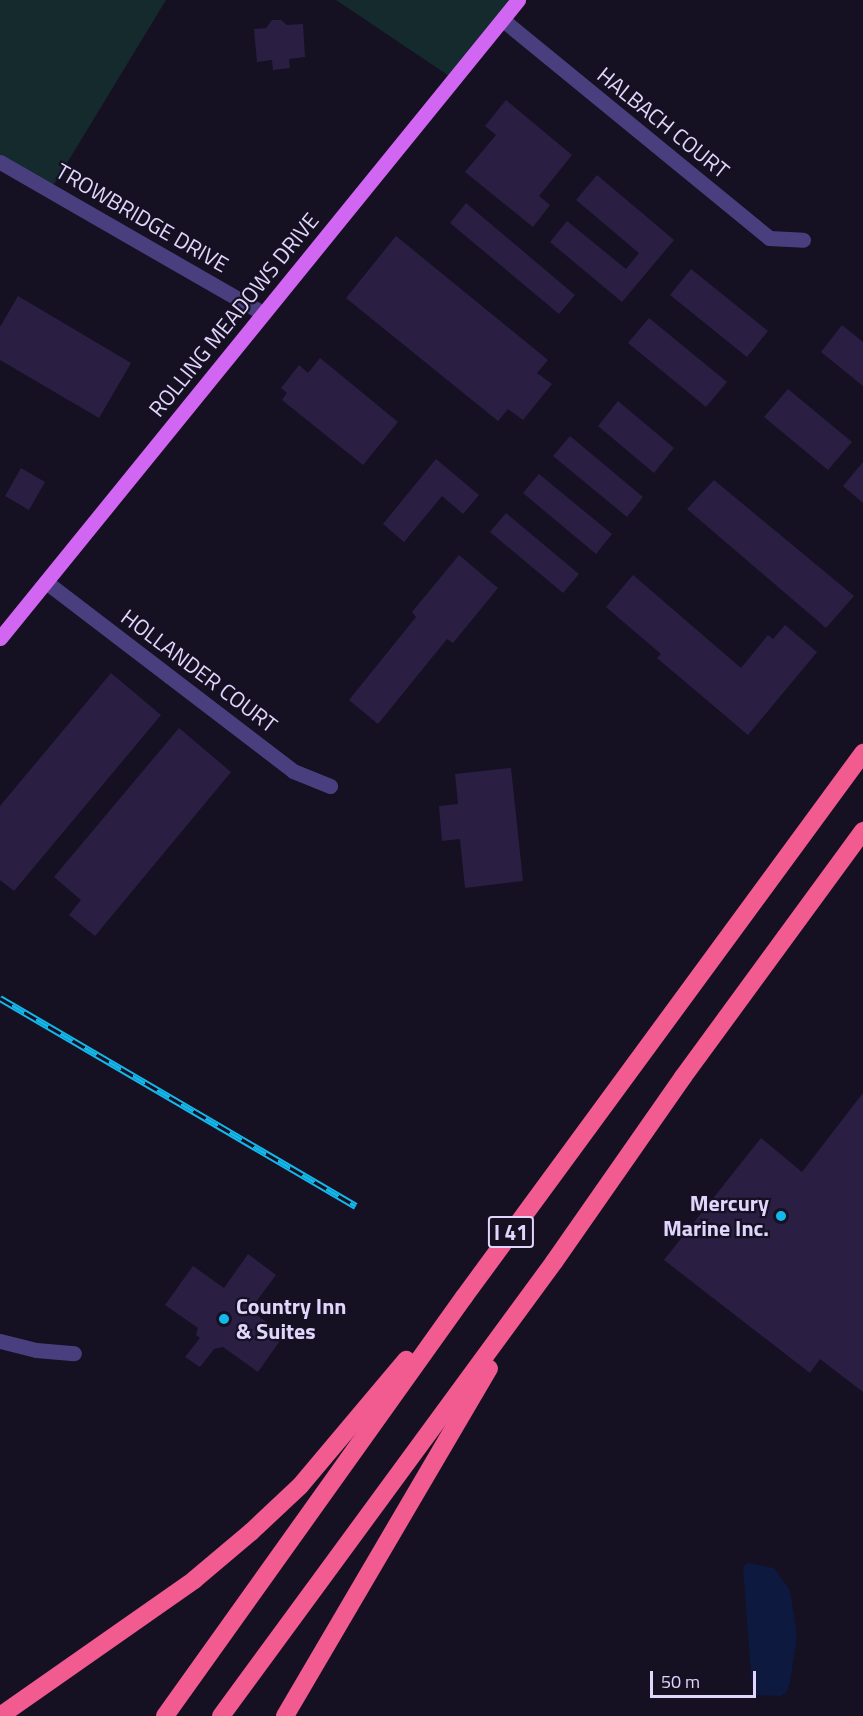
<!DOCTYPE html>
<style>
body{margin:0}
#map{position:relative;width:863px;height:1716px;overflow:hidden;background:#161023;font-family:"Titillium Web",sans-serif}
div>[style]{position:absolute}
.green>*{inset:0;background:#142a2d}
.water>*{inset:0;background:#0e193f}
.building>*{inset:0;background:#2b1e43}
.minor>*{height:15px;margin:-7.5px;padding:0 7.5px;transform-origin:7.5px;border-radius:7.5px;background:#4a3f7e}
.major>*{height:15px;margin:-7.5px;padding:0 7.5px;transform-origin:7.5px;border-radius:7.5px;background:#d166f2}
.highway>*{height:18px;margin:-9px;padding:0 9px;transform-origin:9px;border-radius:9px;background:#f15b8f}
.rail>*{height:7px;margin-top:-3.5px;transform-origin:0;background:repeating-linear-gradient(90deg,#161023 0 14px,#14b7ea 0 28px);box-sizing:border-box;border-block:2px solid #14b7ea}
.dots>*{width:16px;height:16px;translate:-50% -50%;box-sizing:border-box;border:3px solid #161023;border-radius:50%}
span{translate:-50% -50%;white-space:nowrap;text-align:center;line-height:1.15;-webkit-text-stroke:4.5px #161023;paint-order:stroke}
.shield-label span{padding:2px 4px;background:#161023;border:2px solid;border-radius:4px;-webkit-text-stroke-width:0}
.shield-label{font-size:21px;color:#e0d6fc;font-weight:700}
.street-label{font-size:22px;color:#e0d6fc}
.poi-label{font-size:22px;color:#e0d6fc;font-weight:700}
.right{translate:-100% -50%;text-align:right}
.left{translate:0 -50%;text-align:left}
.scale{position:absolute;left:650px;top:1671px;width:106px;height:27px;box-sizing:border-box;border:3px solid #e0d6fc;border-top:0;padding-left:8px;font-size:18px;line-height:21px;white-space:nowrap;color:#e0d6fc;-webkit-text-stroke:4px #161023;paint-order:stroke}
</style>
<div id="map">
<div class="green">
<div style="clip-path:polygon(0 0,166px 0,50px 191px,0 162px)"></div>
<div style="clip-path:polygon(336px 0,518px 0,455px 80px)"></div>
</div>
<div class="water">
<div style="clip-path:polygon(748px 1563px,774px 1568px,790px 1590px,797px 1636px,790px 1682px,786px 1693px,780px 1696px,757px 1695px,752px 1686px,743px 1567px)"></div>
</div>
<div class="building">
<div style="clip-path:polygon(272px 20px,281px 20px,287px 25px,303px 24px,305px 57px,289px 59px,290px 68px,273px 70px,272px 60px,257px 62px,254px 29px,266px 28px)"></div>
<div style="clip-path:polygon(506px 100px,572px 155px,539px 196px,550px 205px,533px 227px,465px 172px,496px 135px,485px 126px)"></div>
<div style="clip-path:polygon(597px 175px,674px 240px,622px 302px,550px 242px,567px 221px,626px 269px,639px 253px,576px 200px)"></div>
<div style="clip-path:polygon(466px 203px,575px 295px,559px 314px,450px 223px)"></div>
<div style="clip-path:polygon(396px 236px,548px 360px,537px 373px,552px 384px,523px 420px,508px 409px,498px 421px,346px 298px)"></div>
<div style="clip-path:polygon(691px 269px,768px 331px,747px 357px,670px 295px)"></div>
<div style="clip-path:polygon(18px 296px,131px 363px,99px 418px,0 360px,0 327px)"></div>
<div style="clip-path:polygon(649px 318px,727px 382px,706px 407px,628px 343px)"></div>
<div style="clip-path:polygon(842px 325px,863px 342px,863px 386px,821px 352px)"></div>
<div style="clip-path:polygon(320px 358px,398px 422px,363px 465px,282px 400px,287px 393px,281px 388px,299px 365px,308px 373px)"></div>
<div style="clip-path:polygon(788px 389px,852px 442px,828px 470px,764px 417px)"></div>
<div style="clip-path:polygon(618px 401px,674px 448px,654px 473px,598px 426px)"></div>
<div style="clip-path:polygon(570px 436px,643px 497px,627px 517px,553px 456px)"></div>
<div style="clip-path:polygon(436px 459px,479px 495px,463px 514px,442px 496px,404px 542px,383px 524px)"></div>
<div style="clip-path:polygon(863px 462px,863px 503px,843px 486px)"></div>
<div style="clip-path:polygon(21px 468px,45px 482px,29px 510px,5px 496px)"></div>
<div style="clip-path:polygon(539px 474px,612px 534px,596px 554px,523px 493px)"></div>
<div style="clip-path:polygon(714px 480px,854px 596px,826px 628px,687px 509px)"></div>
<div style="clip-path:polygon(506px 513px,579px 574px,563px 593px,490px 532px)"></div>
<div style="clip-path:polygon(459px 555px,498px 588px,453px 643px,447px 639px,378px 724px,349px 700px,416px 617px,412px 612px)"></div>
<div style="clip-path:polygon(633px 575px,741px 668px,768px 635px,773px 639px,785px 625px,817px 652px,748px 735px,657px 658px,661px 654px,606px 607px)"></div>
<div style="clip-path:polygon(111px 673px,161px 715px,14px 891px,0 880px,0 806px)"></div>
<div style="clip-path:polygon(179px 728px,231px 772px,95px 936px,69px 915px,81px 900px,54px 877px)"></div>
<div style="clip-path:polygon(511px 768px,523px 881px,465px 888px,460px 839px,442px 841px,439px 806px,458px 804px,455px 774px)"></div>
<div style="clip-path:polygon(863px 1093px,863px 1392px,820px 1359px,810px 1373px,664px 1260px,761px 1138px,802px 1172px)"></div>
<div style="clip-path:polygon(248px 1254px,276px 1275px,250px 1310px,284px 1335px,258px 1372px,223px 1347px,214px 1349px,200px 1367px,185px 1357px,200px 1338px,196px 1335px,198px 1328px,165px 1305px,193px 1266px,224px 1288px)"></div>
</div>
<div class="minor">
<div style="left:503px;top:20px;width:344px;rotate:39.3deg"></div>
<div style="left:769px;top:238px;width:34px;rotate:3deg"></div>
<div style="left:0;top:162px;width:303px;rotate:29.9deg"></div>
<div style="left:46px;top:582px;width:311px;rotate:37.4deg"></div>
<div style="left:293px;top:771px;width:40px;rotate:22deg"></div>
<div style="left:0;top:1341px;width:37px;rotate:14deg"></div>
<div style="left:36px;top:1350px;width:38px;rotate:5deg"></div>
</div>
<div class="major">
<div style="left:0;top:638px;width:822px;rotate:-50.93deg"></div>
</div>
<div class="highway">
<div style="left:0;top:1716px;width:237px;rotate:-35deg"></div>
<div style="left:194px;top:1580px;width:75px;rotate:-40.1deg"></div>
<div style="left:251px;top:1532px;width:67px;rotate:-43.2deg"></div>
<div style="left:300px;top:1486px;width:165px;rotate:-49.9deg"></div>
<div style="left:165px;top:1716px;width:515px;rotate:-54.49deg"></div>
<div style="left:464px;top:1297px;width:675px;rotate:-53.74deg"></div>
<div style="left:221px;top:1716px;width:563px;rotate:-53.74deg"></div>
<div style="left:554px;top:1262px;width:226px;rotate:-55.1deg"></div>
<div style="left:683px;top:1077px;width:305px;rotate:-53.8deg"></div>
<div style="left:285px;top:1716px;width:403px;rotate:-59.6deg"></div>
</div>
<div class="rail">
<div style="left:0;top:998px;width:412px;rotate:30.3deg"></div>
</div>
<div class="dots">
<div style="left:781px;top:1216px;background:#14b7ea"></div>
<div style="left:224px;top:1319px;background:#14b7ea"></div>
</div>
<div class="shield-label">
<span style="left:511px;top:1232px">I 41</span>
</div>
<div class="street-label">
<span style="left:663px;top:123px;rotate:39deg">HALBACH COURT</span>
<span style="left:142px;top:218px;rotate:30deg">TROWBRIDGE DRIVE</span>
<span style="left:234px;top:315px;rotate:-51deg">ROLLING MEADOWS DRIVE</span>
<span style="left:199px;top:671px;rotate:37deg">HOLLANDER COURT</span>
</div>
<div class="poi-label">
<span class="right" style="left:769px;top:1216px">Mercury<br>Marine Inc.</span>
<span class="left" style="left:236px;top:1319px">Country Inn<br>&amp; Suites</span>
</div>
<div class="scale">50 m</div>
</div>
